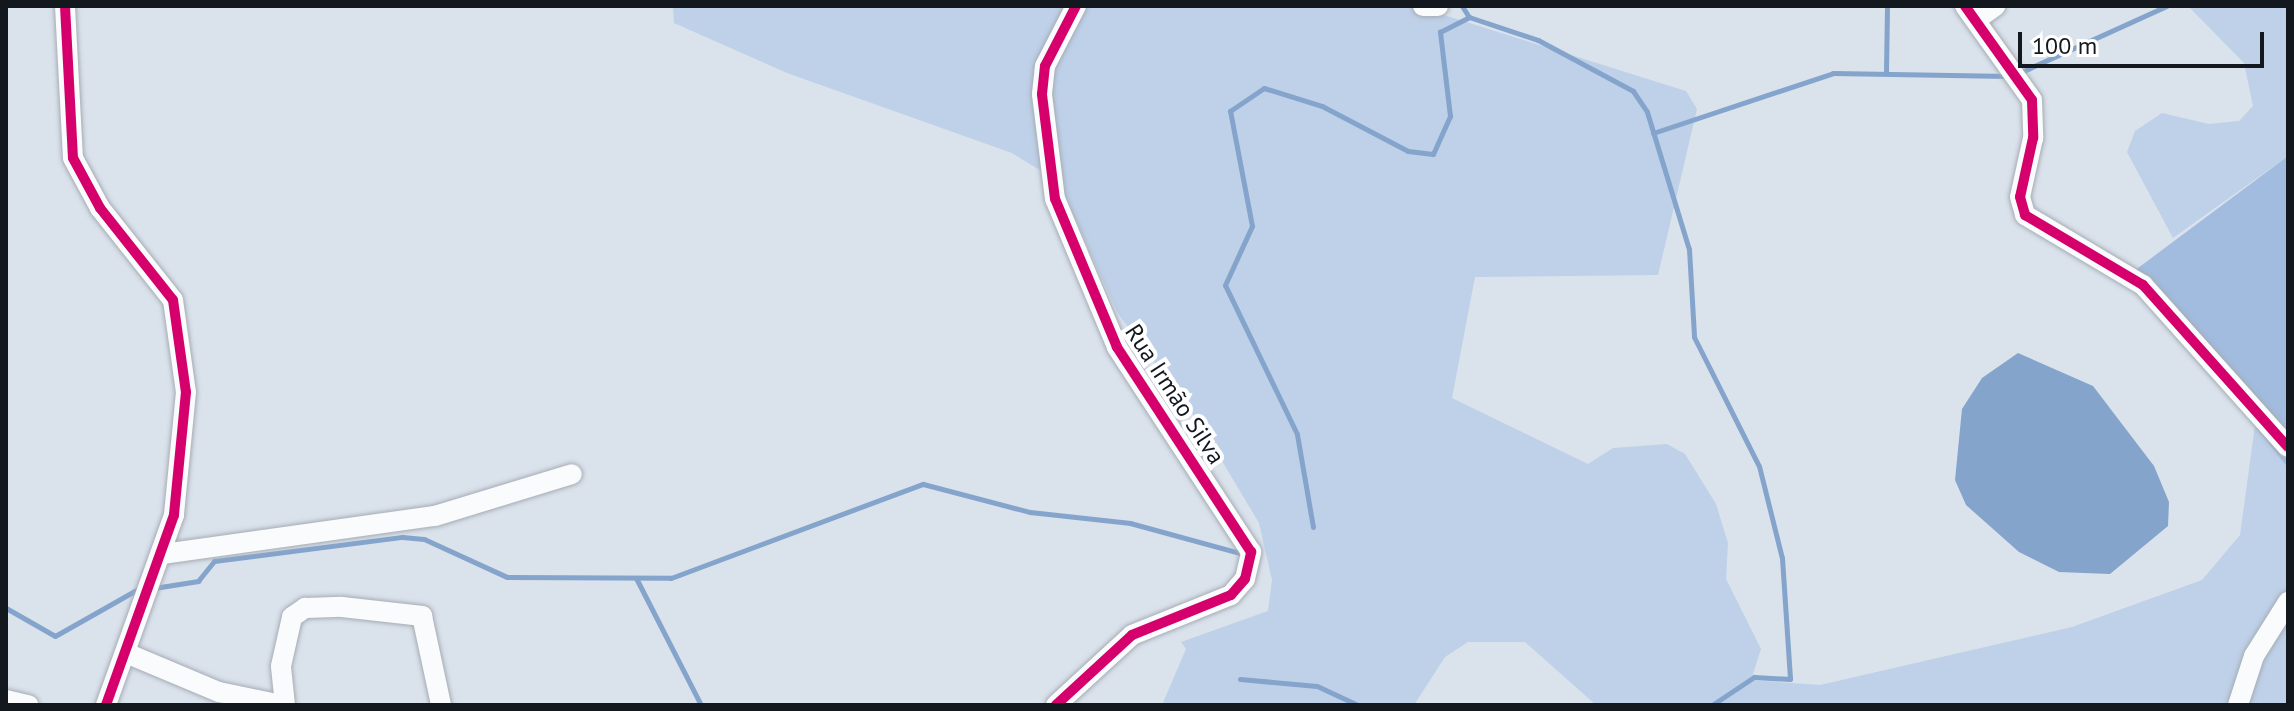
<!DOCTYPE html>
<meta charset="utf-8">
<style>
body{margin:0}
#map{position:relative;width:2294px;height:711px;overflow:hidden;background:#dae2ec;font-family:"PT Sans",sans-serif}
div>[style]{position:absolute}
.green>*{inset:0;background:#bed1e9}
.forest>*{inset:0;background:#a1bcdf}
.water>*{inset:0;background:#84a4cc}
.stream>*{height:5px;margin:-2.5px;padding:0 2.5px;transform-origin:2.5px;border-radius:2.5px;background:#84a4cc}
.roads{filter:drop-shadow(0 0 2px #a6acb4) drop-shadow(0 0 2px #a6acb4)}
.minor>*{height:20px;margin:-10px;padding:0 10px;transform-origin:10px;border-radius:10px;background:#f9fbfc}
.cycleway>*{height:10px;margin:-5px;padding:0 5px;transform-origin:5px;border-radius:5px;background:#d6006c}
span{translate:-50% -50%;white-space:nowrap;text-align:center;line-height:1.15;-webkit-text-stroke:8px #fff;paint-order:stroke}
.street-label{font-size:24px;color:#13181e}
.frame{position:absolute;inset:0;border:8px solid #13181e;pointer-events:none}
.scale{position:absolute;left:2018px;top:32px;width:246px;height:36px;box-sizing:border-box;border:4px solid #13181e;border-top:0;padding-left:10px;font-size:24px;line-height:28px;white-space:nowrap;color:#13181e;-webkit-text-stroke:6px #fff;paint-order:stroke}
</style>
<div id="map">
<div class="green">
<div style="clip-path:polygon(673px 6px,1415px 6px,1686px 91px,1697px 109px,1658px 275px,1475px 277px,1452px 398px,1588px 464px,1613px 448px,1667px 444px,1685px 454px,1716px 504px,1728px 543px,1726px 579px,1761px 649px,1751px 680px,1820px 685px,2072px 627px,2202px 580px,2240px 535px,2255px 425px,2288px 468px,2288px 705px,1596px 705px,1525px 642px,1468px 642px,1445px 657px,1414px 705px,1162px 705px,1186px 649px,1181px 642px,1268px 611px,1272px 580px,1259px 523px,1200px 424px,1117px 312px,1059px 182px,1012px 153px,787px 73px,674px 23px)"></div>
<div style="clip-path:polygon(2188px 6px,2288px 6px,2288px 156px,2173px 238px,2127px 152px,2135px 131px,2162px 113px,2209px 124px,2239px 121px,2253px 106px,2244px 63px)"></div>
</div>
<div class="forest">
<div style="clip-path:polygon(2288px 156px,2288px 468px,2134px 271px)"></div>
</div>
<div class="water">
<div style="clip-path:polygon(2018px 353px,2093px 386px,2154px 466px,2169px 502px,2168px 526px,2110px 574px,2059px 572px,2019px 552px,1966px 505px,1955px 480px,1962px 409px,1982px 378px)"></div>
</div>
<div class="stream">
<div style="left:1462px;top:6px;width:13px;rotate:58deg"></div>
<div style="left:1469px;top:17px;width:73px;rotate:18.4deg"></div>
<div style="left:1538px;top:40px;width:108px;rotate:28.2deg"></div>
<div style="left:1633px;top:91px;width:25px;rotate:56deg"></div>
<div style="left:1647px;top:112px;width:143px;rotate:73deg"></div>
<div style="left:1689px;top:249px;width:88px;rotate:86.7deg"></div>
<div style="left:1694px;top:337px;width:144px;rotate:63.3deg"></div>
<div style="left:1759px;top:466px;width:95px;rotate:76deg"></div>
<div style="left:1782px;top:558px;width:121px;rotate:86.2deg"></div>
<div style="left:1790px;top:679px;width:36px;rotate:-177deg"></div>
<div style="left:1754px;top:677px;width:50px;rotate:146.3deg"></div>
<div style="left:1886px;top:71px;width:65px;rotate:-89.1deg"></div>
<div style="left:2019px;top:73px;width:162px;rotate:-24.4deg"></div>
<div style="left:1653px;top:133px;width:190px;rotate:-18.4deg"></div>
<div style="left:1833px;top:73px;width:176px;rotate:1deg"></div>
<div style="left:1313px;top:527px;width:94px;rotate:-99.8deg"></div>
<div style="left:1297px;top:434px;width:165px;rotate:-115.8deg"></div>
<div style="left:1225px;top:285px;width:65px;rotate:-65.4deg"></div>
<div style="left:1252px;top:226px;width:117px;rotate:-100.8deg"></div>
<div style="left:1230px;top:111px;width:41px;rotate:-34.1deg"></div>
<div style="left:1264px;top:88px;width:61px;rotate:17.2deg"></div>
<div style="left:1322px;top:106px;width:97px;rotate:27.6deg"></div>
<div style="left:1408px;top:151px;width:25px;rotate:7deg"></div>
<div style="left:1433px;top:154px;width:42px;rotate:-65.9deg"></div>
<div style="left:1450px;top:116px;width:85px;rotate:-96.8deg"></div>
<div style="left:1440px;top:32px;width:33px;rotate:-27deg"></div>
<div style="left:636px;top:578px;width:143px;rotate:62.9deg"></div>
<div style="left:154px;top:588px;width:45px;rotate:-9deg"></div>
<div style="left:198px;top:581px;width:26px;rotate:-51deg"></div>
<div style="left:214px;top:561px;width:190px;rotate:-7.3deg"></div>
<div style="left:402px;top:537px;width:22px;rotate:5deg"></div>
<div style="left:424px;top:539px;width:91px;rotate:24.6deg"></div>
<div style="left:507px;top:577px;width:164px;rotate:0.3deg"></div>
<div style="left:671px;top:578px;width:269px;rotate:-20.5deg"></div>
<div style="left:923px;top:484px;width:111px;rotate:14.7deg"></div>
<div style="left:1030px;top:512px;width:101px;rotate:6.3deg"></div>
<div style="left:1130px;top:523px;width:117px;rotate:15.3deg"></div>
<div style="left:6px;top:608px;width:56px;rotate:29.7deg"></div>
<div style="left:55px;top:636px;width:98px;rotate:-29.5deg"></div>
<div style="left:1240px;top:679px;width:77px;rotate:5.2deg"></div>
<div style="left:1317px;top:686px;width:45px;rotate:24.9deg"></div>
</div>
<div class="roads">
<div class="minor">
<div style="left:65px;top:6px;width:152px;rotate:87deg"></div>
<div style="left:73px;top:158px;width:57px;rotate:61.6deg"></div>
<div style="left:100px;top:208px;width:117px;rotate:51.6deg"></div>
<div style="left:173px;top:300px;width:93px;rotate:82deg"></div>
<div style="left:186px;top:392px;width:124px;rotate:95.6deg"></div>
<div style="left:174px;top:515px;width:202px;rotate:109.7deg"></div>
<div style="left:1423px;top:6px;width:15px"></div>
<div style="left:1965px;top:6px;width:115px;rotate:54.5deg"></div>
<div style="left:2032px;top:100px;width:38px;rotate:88deg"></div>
<div style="left:2033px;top:138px;width:60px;rotate:102.4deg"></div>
<div style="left:2020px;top:197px;width:19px;rotate:74deg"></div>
<div style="left:2025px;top:215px;width:137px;rotate:30.7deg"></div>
<div style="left:2143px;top:285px;width:217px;rotate:48.2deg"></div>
<div style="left:1976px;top:20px;width:24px;rotate:-36deg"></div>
<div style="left:163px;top:554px;width:275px;rotate:-8deg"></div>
<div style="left:435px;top:516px;width:143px;rotate:-17deg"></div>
<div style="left:126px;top:653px;width:101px;rotate:22.8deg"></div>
<div style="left:219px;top:692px;width:64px;rotate:11.7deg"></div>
<div style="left:6px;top:700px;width:23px;rotate:13deg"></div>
<div style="left:285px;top:705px;width:39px;rotate:-96deg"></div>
<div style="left:281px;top:666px;width:50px;rotate:-77.3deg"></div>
<div style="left:292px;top:617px;width:16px;rotate:-35deg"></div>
<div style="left:305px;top:608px;width:37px;rotate:-2deg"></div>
<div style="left:342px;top:607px;width:81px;rotate:6.4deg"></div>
<div style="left:422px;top:616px;width:91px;rotate:77.9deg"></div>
<div style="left:1056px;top:705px;width:103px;rotate:-42.6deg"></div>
<div style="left:1132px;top:635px;width:107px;rotate:-22deg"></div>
<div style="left:1231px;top:595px;width:21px;rotate:-49deg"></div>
<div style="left:1245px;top:579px;width:28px;rotate:-77deg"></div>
<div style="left:1251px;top:552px;width:245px;rotate:-123.2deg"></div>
<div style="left:1117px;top:347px;width:160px;rotate:-112.7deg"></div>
<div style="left:1055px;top:199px;width:106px;rotate:-97.1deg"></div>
<div style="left:1042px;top:94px;width:28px;rotate:-84deg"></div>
<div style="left:1045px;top:66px;width:68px;rotate:-62.7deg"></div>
<div style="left:2238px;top:705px;width:52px;rotate:-71.9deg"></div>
<div style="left:2254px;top:656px;width:64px;rotate:-57.8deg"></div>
</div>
</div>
<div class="cycleway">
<div style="left:65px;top:6px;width:152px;rotate:87deg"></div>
<div style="left:73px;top:158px;width:57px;rotate:61.6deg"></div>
<div style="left:100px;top:208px;width:117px;rotate:51.6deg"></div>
<div style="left:173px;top:300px;width:93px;rotate:82deg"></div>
<div style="left:186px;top:392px;width:124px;rotate:95.6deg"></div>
<div style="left:174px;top:515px;width:202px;rotate:109.7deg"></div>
<div style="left:1965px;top:6px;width:115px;rotate:54.5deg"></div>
<div style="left:2032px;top:100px;width:38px;rotate:88deg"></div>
<div style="left:2033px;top:138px;width:60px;rotate:102.4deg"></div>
<div style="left:2020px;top:197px;width:19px;rotate:74deg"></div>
<div style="left:2025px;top:215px;width:137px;rotate:30.7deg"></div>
<div style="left:2143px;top:285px;width:217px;rotate:48.2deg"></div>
<div style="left:1056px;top:705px;width:103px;rotate:-42.6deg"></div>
<div style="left:1132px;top:635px;width:107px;rotate:-22deg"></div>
<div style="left:1231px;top:595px;width:21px;rotate:-49deg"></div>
<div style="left:1245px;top:579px;width:28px;rotate:-77deg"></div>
<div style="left:1251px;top:552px;width:245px;rotate:-123.2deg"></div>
<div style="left:1117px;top:347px;width:160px;rotate:-112.7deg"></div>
<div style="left:1055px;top:199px;width:106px;rotate:-97.1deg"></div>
<div style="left:1042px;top:94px;width:28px;rotate:-84deg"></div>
<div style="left:1045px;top:66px;width:68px;rotate:-62.7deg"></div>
</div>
<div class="street-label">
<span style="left:1175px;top:394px;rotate:57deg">Rua Irmão Silva</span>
</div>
<div class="frame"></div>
<div class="scale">100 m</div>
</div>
